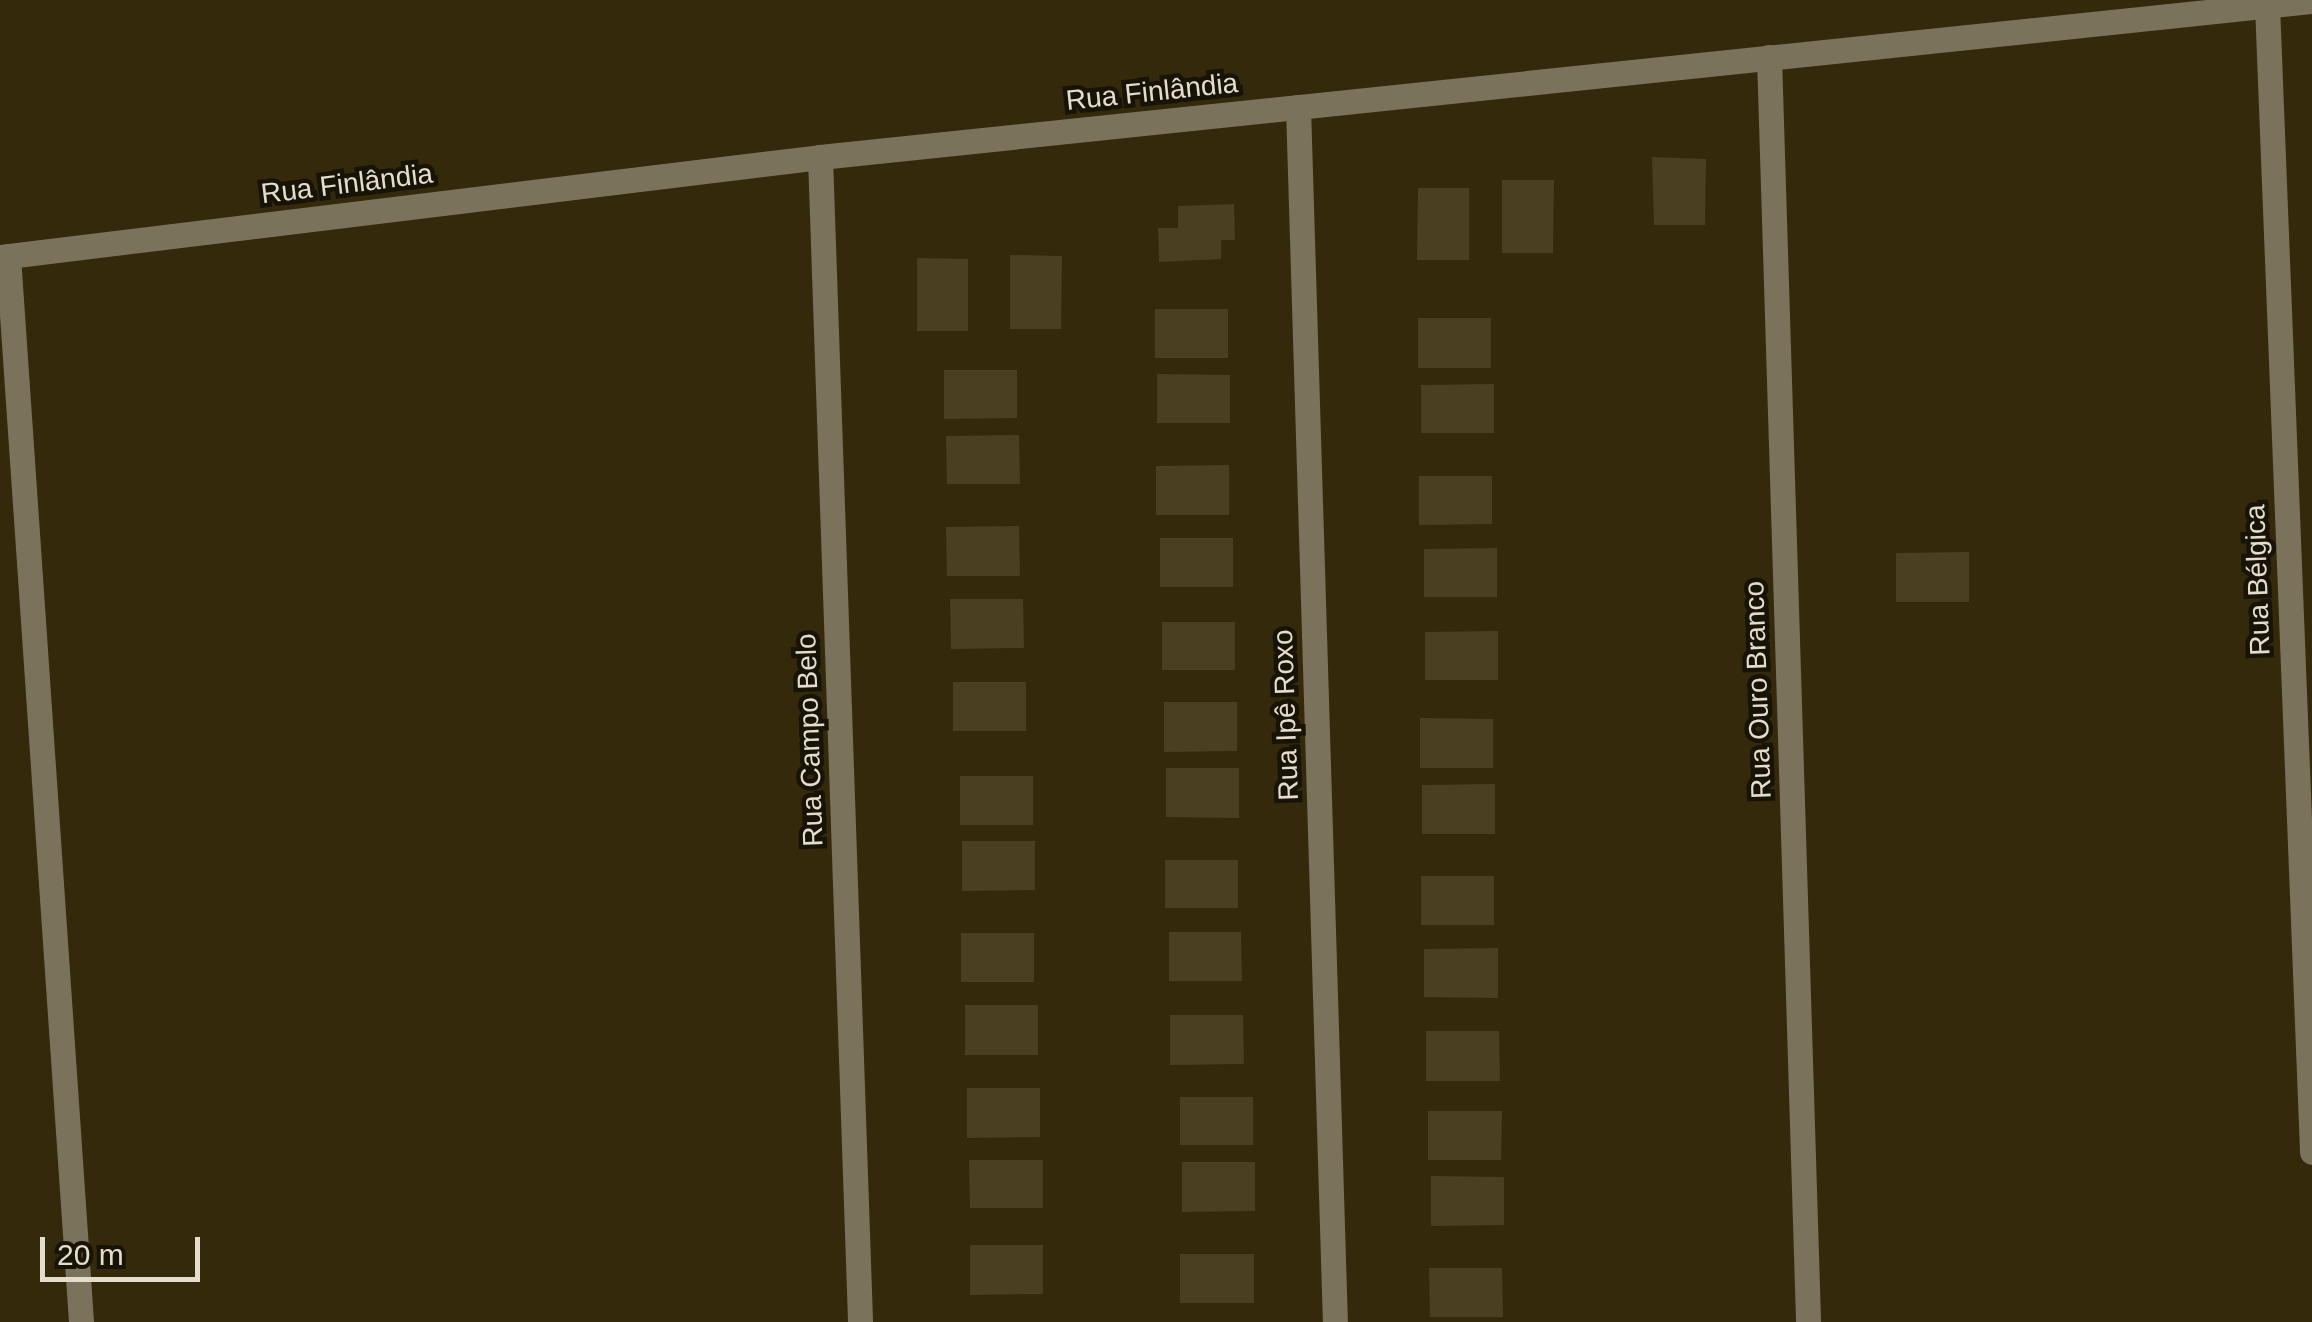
<!DOCTYPE html>
<meta charset="utf-8">
<style>
body{margin:0}
#map{position:relative;width:2312px;height:1322px;overflow:hidden;background:#35290b;font-family:Helvetica,sans-serif}
div>[style]{position:absolute}
.building>*{inset:0;background:#4b3f21}
.minor>*{height:25px;margin:-12.5px;padding:0 12.5px;transform-origin:12.5px;border-radius:12.5px;background:#7b725c}
span{translate:-50% -50%;white-space:nowrap;text-align:center;line-height:1.15;-webkit-text-stroke:9px #181307;paint-order:stroke}
.street-label{font-size:28px;color:#e4ddcc}
.scale{position:absolute;left:40px;top:1237px;width:160px;height:45px;box-sizing:border-box;border:5px solid #e4ddcc;border-top:0;padding-left:12px;font-size:30px;line-height:35px;white-space:nowrap;color:#e4ddcc;-webkit-text-stroke:8px #181307;paint-order:stroke}
</style>
<div id="map">
<div class="building">
<div style="clip-path:polygon(1652px 157px,1706px 159px,1705px 225px,1654px 225px)"></div>
<div style="clip-path:polygon(1502px 180px,1554px 180px,1553px 253px,1502px 253px)"></div>
<div style="clip-path:polygon(1418px 188px,1469px 188px,1469px 260px,1417px 260px)"></div>
<div style="clip-path:polygon(1234px 204px,1235px 240px,1221px 240px,1221px 259px,1159px 262px,1158px 228px,1178px 228px,1178px 206px)"></div>
<div style="clip-path:polygon(1010px 255px,1062px 256px,1061px 329px,1010px 329px)"></div>
<div style="clip-path:polygon(917px 258px,968px 259px,968px 331px,917px 331px)"></div>
<div style="clip-path:polygon(1155px 309px,1228px 309px,1228px 358px,1155px 358px)"></div>
<div style="clip-path:polygon(1418px 318px,1491px 318px,1491px 368px,1418px 368px)"></div>
<div style="clip-path:polygon(944px 370px,1017px 370px,1017px 418px,944px 419px)"></div>
<div style="clip-path:polygon(1157px 374px,1230px 375px,1230px 423px,1157px 423px)"></div>
<div style="clip-path:polygon(1494px 384px,1494px 433px,1421px 433px,1421px 385px)"></div>
<div style="clip-path:polygon(1019px 435px,1020px 484px,947px 484px,946px 436px)"></div>
<div style="clip-path:polygon(1229px 465px,1229px 515px,1156px 515px,1156px 466px)"></div>
<div style="clip-path:polygon(1419px 476px,1492px 476px,1492px 524px,1419px 525px)"></div>
<div style="clip-path:polygon(1019px 526px,1020px 576px,947px 576px,946px 527px)"></div>
<div style="clip-path:polygon(1160px 538px,1233px 538px,1233px 587px,1160px 587px)"></div>
<div style="clip-path:polygon(1497px 548px,1497px 597px,1424px 597px,1424px 549px)"></div>
<div style="clip-path:polygon(1969px 552px,1969px 602px,1896px 602px,1896px 553px)"></div>
<div style="clip-path:polygon(950px 599px,1023px 599px,1024px 648px,951px 649px)"></div>
<div style="clip-path:polygon(1162px 622px,1235px 622px,1235px 670px,1162px 670px)"></div>
<div style="clip-path:polygon(1498px 631px,1498px 680px,1425px 680px,1425px 632px)"></div>
<div style="clip-path:polygon(953px 682px,1026px 682px,1026px 731px,953px 731px)"></div>
<div style="clip-path:polygon(1164px 702px,1237px 702px,1237px 751px,1164px 752px)"></div>
<div style="clip-path:polygon(1420px 718px,1493px 719px,1493px 768px,1420px 768px)"></div>
<div style="clip-path:polygon(1166px 768px,1239px 768px,1239px 818px,1166px 817px)"></div>
<div style="clip-path:polygon(960px 776px,1033px 776px,1033px 825px,960px 825px)"></div>
<div style="clip-path:polygon(1495px 784px,1495px 834px,1422px 834px,1422px 785px)"></div>
<div style="clip-path:polygon(962px 841px,1035px 841px,1035px 890px,962px 891px)"></div>
<div style="clip-path:polygon(1165px 860px,1238px 860px,1238px 908px,1165px 908px)"></div>
<div style="clip-path:polygon(1421px 876px,1494px 876px,1494px 925px,1421px 925px)"></div>
<div style="clip-path:polygon(1169px 932px,1241px 932px,1242px 981px,1169px 981px)"></div>
<div style="clip-path:polygon(961px 933px,1034px 933px,1034px 982px,961px 982px)"></div>
<div style="clip-path:polygon(1498px 948px,1498px 998px,1424px 997px,1424px 949px)"></div>
<div style="clip-path:polygon(965px 1005px,1038px 1005px,1038px 1055px,965px 1055px)"></div>
<div style="clip-path:polygon(1170px 1015px,1243px 1015px,1244px 1064px,1170px 1065px)"></div>
<div style="clip-path:polygon(1426px 1031px,1499px 1031px,1500px 1081px,1426px 1081px)"></div>
<div style="clip-path:polygon(967px 1088px,1040px 1088px,1040px 1137px,967px 1138px)"></div>
<div style="clip-path:polygon(1180px 1097px,1253px 1097px,1253px 1145px,1180px 1145px)"></div>
<div style="clip-path:polygon(1428px 1111px,1502px 1111px,1501px 1160px,1428px 1160px)"></div>
<div style="clip-path:polygon(969px 1160px,1043px 1160px,1043px 1208px,970px 1208px)"></div>
<div style="clip-path:polygon(1182px 1162px,1255px 1162px,1255px 1211px,1182px 1212px)"></div>
<div style="clip-path:polygon(1431px 1176px,1504px 1177px,1504px 1225px,1431px 1226px)"></div>
<div style="clip-path:polygon(970px 1245px,1043px 1245px,1043px 1294px,970px 1295px)"></div>
<div style="clip-path:polygon(1180px 1254px,1254px 1254px,1254px 1303px,1180px 1303px)"></div>
<div style="clip-path:polygon(1429px 1268px,1502px 1268px,1503px 1317px,1430px 1317px)"></div>
</div>
<div class="minor">
<div style="left:2267px;top:5px;width:1148px;rotate:87.75deg"></div>
<div style="left:1769px;top:57px;width:1266px;rotate:88.23deg"></div>
<div style="left:1298px;top:107px;width:1216px;rotate:88.26deg"></div>
<div style="left:820px;top:157px;width:1166px;rotate:88.03deg"></div>
<div style="left:8px;top:256px;width:1068px;rotate:86.08deg"></div>
<div style="left:0;top:257px;width:826px;rotate:-6.95deg"></div>
<div style="left:820px;top:157px;width:1500px;rotate:-5.97deg"></div>
</div>
<div class="street-label">
<span style="left:1152px;top:92px;rotate:-6deg">Rua Finlândia</span>
<span style="left:347px;top:184px;rotate:-7deg">Rua Finlândia</span>
<span style="left:2258px;top:580px;rotate:-92deg">Rua Bélgica</span>
<span style="left:1758px;top:690px;rotate:-92deg">Rua Ouro Branco</span>
<span style="left:1286px;top:715px;rotate:-92deg">Rua Ipê Roxo</span>
<span style="left:810px;top:740px;rotate:-92deg">Rua Campo Belo</span>
</div>
<div class="scale">20 m</div>
</div>
